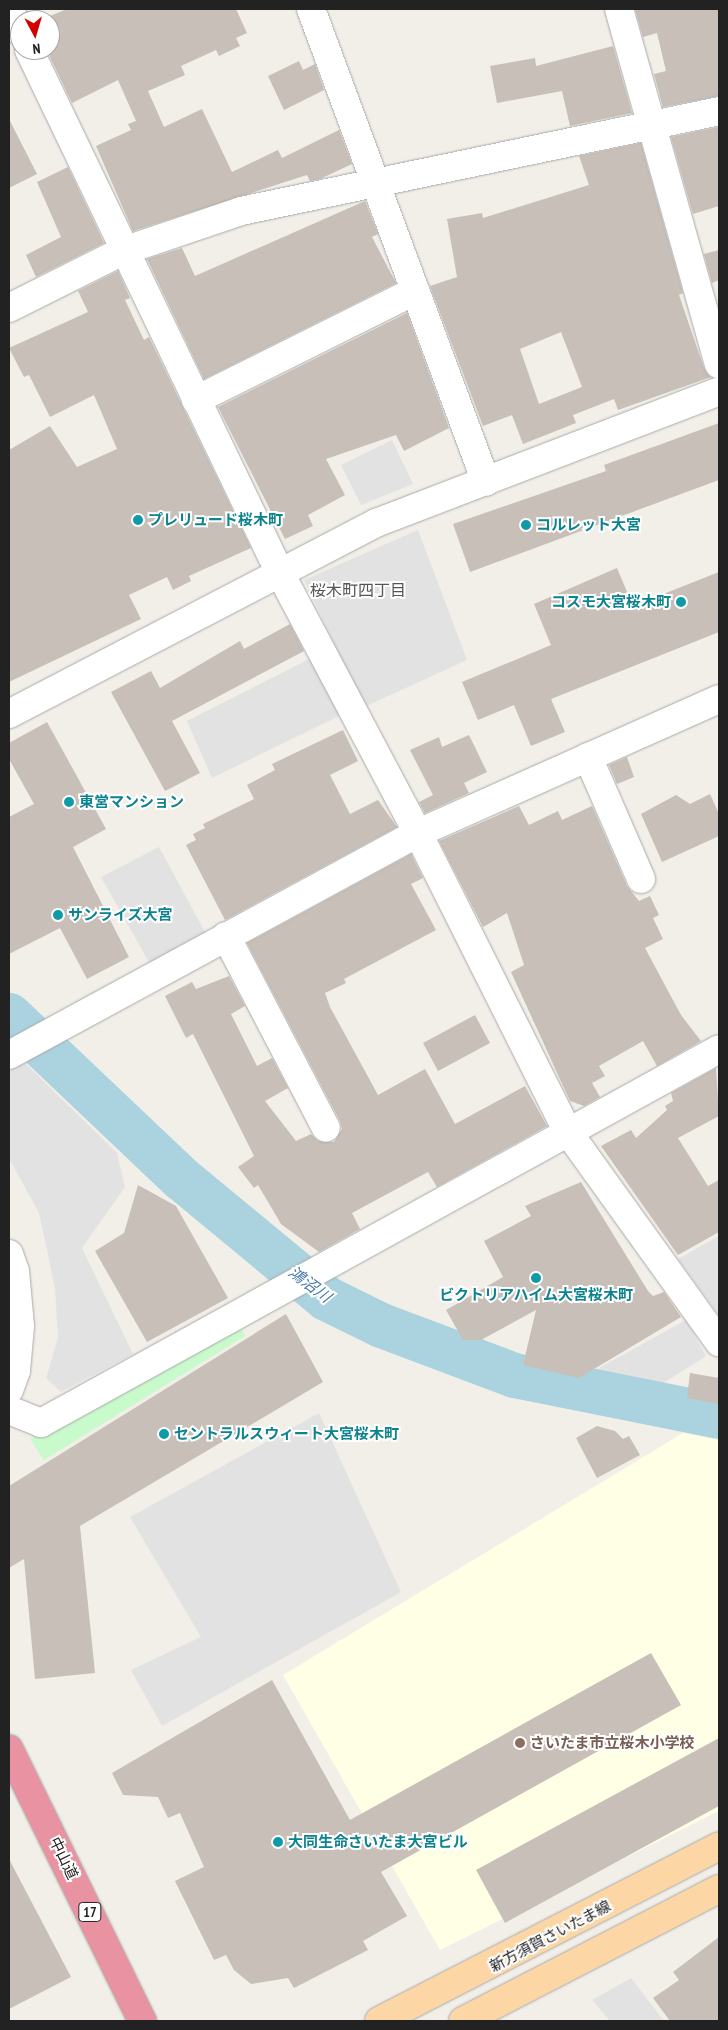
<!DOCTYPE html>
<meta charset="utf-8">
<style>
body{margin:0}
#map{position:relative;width:728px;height:2030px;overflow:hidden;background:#f2efe9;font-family:"PT Sans Narrow","Noto Sans JP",sans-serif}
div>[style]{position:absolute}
.education>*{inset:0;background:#ffffe5}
.park>*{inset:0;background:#c8facc}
.parking>*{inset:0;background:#e2e2e2}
.river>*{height:45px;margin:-22.5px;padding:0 22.5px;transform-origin:22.5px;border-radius:22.5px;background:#aad3df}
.building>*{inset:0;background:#c7bfb8}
.roads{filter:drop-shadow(0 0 1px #a9a9a9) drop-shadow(0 0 1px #a9a9a9)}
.minor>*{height:28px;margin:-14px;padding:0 14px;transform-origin:14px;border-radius:14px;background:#fff}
.major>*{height:28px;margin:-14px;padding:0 14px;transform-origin:14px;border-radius:14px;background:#fcd6a4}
.highway>*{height:28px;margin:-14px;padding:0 14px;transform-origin:14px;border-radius:14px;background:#e892a2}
.dots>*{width:14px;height:14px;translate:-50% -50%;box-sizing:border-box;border:2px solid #fff;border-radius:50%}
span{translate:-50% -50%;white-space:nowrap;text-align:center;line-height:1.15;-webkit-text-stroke:4px #fff;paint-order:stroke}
.shield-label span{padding:1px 4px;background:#fff;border:1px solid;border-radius:4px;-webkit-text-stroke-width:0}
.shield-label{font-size:14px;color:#222;font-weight:700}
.culture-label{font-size:15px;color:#0d838f;font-weight:700}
.left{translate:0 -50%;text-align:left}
.right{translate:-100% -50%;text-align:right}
.education-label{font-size:15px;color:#785e54;font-weight:700}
.street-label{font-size:15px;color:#222}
.neighbourhood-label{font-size:16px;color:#555}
.water-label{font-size:16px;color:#4a7aab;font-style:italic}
.frame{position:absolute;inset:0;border:10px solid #222;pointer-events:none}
.north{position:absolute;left:10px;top:10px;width:50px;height:50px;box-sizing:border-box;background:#fff;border:1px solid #a7a7a7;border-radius:50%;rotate:174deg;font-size:14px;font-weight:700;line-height:20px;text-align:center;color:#222}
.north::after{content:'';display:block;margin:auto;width:18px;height:22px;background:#d40000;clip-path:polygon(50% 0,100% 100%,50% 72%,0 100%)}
</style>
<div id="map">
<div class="education">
<div style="clip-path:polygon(683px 1433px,719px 1440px,719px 1811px,440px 1950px,283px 1675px)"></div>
</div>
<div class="park">
<div style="clip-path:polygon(239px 1323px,245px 1336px,44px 1460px,30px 1439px)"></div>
</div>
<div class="parking">
<div style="clip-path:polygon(392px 440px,413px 484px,361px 505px,341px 465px)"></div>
<div style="clip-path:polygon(418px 530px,467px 660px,364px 707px,304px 580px)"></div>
<div style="clip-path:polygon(313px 657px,339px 716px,212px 778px,187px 721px)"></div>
<div style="clip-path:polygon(159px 847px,206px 934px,150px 964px,101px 877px)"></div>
<div style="clip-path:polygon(21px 1059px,117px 1153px,125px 1187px,82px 1248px,133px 1354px,61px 1392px,46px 1378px,58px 1338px,55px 1288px,39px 1213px,9px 1158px,9px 1067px)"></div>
<div style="clip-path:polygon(719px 1236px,719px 1315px,678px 1259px)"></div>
<div style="clip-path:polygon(686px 1320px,706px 1356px,654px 1389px,590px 1373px)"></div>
<div style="clip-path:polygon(319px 1413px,401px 1592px,162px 1726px,131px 1670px,201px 1637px,130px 1517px)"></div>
<div style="clip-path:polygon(631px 1978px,664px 2021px,610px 2021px,592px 2000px)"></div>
</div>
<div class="river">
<div style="left:9px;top:1015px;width:237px;rotate:43.5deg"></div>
<div style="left:181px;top:1178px;width:188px;rotate:39.6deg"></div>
<div style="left:326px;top:1298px;width:61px;rotate:26.1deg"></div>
<div style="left:381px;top:1325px;width:142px;rotate:20.6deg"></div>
<div style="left:514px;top:1375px;width:209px;rotate:11.3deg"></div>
</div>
<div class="building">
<div style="clip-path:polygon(67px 9px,236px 9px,247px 33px,236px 38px,240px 46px,219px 56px,216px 50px,181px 66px,185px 75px,148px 91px,164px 127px,202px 109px,232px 172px,278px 150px,282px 158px,339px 130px,352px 164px,320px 179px,310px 181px,307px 175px,133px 231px,96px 146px,131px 130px,128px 124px,136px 121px,118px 80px,72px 103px,50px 57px,50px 16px)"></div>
<div style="clip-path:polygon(635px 9px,719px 9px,719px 96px,663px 107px,654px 74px,666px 71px,657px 33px,643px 37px)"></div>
<div style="clip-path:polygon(613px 46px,632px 113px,570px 126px,562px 91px,497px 103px,490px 66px,535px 58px,536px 66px)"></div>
<div style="clip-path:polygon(299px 61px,303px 70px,315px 64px,324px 90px,284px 110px,268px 76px)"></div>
<div style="clip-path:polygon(9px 119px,37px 174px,9px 188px)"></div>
<div style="clip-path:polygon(719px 127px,719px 206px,693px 214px,671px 137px)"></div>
<div style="clip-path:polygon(evenodd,641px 143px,683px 293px,679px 295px,704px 368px,711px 377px,618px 410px,614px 399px,573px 415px,576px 423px,523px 444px,512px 415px,483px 426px,430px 286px,457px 277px,447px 219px,482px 213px,483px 218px,589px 185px,579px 156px,641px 143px,561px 332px,582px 387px,539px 404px,520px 349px,561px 332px)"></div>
<div style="clip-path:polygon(68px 167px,104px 243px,36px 277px,26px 255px,61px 237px,37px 182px)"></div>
<div style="clip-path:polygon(365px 201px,378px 234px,372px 237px,396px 283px,204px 379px,147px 259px,182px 248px,195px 276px)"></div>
<div style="clip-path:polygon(719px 250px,719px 280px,712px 283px,704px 254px)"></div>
<div style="clip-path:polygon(118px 271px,130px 298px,125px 300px,144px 340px,149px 337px,251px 548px,189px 576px,191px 581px,173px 590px,167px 577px,129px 595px,141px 619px,9px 682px,9px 450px,50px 426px,77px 467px,117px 449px,94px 395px,50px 417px,29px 375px,24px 377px,9px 348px,88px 312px,78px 291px)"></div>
<div style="clip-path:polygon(407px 313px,449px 428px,404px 451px,396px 435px,326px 459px,345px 495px,308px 515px,313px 526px,285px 539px,218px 407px)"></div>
<div style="clip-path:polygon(719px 423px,719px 480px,470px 572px,453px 524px,606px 471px,604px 465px)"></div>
<div style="clip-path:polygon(617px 568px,633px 606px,719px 572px,719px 632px,551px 699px,565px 732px,531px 746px,514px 705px,478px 720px,462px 682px,551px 645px,534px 604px)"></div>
<div style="clip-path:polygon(290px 624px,304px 651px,172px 721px,200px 773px,165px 791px,111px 692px,151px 671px,160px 688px,240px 641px,244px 649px)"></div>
<div style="clip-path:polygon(47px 722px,106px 829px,73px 847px,129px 957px,87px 979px,60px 928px,9px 954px,9px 817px,34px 804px,9px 759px,9px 743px)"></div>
<div style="clip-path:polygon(343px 730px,358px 761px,330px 775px,350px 814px,378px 800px,397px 827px,225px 920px,186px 845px,196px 840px,193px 834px,205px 828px,203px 824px,254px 799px,247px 785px,275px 770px,272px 764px)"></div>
<div style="clip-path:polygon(469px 735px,487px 772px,464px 783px,469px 793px,425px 813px,419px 802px,433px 795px,410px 750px,439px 737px,442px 747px)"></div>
<div style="clip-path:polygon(627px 757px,634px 777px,617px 784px,609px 765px)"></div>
<div style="clip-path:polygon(710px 794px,719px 814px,719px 836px,662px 862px,641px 814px,676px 795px,690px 804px)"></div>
<div style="clip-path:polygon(519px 806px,529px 825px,558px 811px,562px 820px,592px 806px,627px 886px,639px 901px,650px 896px,659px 915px,653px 918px,663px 939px,645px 948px,681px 1015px,701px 1041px,657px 1066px,643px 1041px,599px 1066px,605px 1076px,592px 1083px,600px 1097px,584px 1106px,570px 1101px,511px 972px,524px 965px,507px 913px,483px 927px,439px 841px)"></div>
<div style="clip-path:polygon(411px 854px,423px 878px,411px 884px,436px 930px,344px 979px,346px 983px,325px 993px,330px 1007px,378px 1095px,425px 1069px,455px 1124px,525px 1086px,547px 1126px,437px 1187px,428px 1172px,352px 1213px,360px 1229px,319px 1252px,281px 1224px,258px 1185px,254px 1188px,238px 1167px,254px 1156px,193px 1034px,186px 1038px,165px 996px,192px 982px,196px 989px,229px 976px,245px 1006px,231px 1014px,257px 1066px,272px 1058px,288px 1088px,265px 1101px,296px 1141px,311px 1134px,318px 1141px,334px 1142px,342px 1129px,340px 1121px,247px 943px)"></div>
<div style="clip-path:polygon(475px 1015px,490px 1043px,438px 1071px,423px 1043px)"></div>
<div style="clip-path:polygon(716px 1068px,719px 1116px,678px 1138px,708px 1186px,719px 1180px,719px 1232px,678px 1255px,601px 1146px,631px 1130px,636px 1138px,667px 1110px,665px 1106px,673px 1101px,671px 1093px)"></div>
<div style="clip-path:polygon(581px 1182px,648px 1291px,653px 1296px,664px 1292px,681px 1317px,579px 1378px,523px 1365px,536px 1310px,481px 1340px,463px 1340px,446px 1310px,503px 1277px,484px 1241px,531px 1216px,525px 1206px)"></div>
<div style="clip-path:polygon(138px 1185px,176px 1206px,228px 1298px,147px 1342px,95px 1251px,124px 1233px)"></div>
<div style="clip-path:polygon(286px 1314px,323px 1382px,80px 1526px,95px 1673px,35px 1679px,24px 1559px,9px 1568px,9px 1486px)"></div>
<div style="clip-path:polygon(690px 1373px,719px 1378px,719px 1404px,687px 1398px)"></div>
<div style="clip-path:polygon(597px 1426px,615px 1431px,623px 1439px,629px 1436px,640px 1455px,597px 1478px,576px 1438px)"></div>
<div style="clip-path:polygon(651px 1653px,681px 1705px,381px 1872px,407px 1916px,363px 1941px,368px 1950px,294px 1988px,288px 1978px,251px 1984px,234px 1970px,226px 1955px,214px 1960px,175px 1881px,204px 1867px,180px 1813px,168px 1818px,158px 1797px,123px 1795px,112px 1773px,272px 1680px,350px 1820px)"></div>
<div style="clip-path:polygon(719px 1738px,719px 1806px,505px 1923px,476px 1870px)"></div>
<div style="clip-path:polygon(9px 1859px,71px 1977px,9px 2009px)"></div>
<div style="clip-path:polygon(719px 1937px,719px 2021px,670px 2021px,653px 1998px,679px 1980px,673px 1972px)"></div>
</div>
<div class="roads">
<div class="minor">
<div style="left:9px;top:9px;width:25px;rotate:64deg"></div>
<div style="left:311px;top:9px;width:504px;rotate:69.7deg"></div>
<div style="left:619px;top:9px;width:369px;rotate:74.3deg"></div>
<div style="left:29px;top:50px;width:578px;rotate:64.37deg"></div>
<div style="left:279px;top:571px;width:297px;rotate:62.1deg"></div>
<div style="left:418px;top:833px;width:335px;rotate:63.4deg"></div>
<div style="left:568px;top:1132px;width:259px;rotate:54.3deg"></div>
<div style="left:9px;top:308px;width:127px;rotate:-26.6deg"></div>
<div style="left:123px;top:251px;width:125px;rotate:-18.7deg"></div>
<div style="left:241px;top:211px;width:488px;rotate:-11.8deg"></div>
<div style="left:196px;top:400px;width:245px;rotate:-26.5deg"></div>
<div style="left:9px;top:714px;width:414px;rotate:-27.5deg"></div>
<div style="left:376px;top:523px;width:368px;rotate:-21deg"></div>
<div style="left:588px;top:757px;width:133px;rotate:66.5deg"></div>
<div style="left:226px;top:936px;width:216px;rotate:62.5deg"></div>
<div style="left:9px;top:1055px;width:465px;rotate:-28.5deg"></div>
<div style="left:418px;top:833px;width:329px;rotate:-24deg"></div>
<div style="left:9px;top:1254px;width:18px;rotate:71deg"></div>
<div style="left:15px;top:1271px;width:55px;rotate:84.8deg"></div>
<div style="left:20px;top:1326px;width:45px;rotate:95.1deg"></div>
<div style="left:16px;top:1371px;width:20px;rotate:110deg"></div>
<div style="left:9px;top:1410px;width:35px;rotate:22deg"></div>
<div style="left:41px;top:1423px;width:774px;rotate:-28.88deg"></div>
</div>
<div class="major">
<div style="left:379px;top:2021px;width:382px;rotate:-27.2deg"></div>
<div style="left:463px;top:2021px;width:288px;rotate:-27.3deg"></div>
</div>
<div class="highway">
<div style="left:9px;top:1749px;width:303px;rotate:63.9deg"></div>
</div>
</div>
<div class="dots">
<div style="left:138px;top:520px;background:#0f9aa8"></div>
<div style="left:526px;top:525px;background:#0f9aa8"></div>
<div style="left:681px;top:602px;background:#0f9aa8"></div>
<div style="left:69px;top:802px;background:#0f9aa8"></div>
<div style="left:58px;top:915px;background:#0f9aa8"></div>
<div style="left:536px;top:1278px;background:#0f9aa8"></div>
<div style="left:164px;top:1434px;background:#0f9aa8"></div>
<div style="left:520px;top:1743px;background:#8d6e63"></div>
<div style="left:278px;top:1842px;background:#0f9aa8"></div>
</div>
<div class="shield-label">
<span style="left:90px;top:1912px">17</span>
</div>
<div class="culture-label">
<span class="left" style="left:148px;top:520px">プレリュード桜木町</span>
<span class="left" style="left:536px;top:525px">コルレット大宮</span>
<span class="right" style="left:671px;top:602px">コスモ大宮桜木町</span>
<span class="left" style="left:79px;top:802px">東営マンション</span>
<span class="left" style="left:68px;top:915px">サンライズ大宮</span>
<span style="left:536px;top:1295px">ビクトリアハイム大宮桜木町</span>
<span class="left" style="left:174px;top:1434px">セントラルスウィート大宮桜木町</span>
<span class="left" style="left:288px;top:1842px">大同生命さいたま大宮ビル</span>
</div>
<div class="education-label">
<span class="left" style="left:530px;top:1743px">さいたま市立桜木小学校</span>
</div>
<div class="street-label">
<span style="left:64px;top:1858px;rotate:64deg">中山道</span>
<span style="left:550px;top:1936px;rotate:-28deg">新方須賀さいたま線</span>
</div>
<div class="neighbourhood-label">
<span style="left:358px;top:590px">桜木町四丁目</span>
</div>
<div class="water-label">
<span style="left:310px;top:1284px;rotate:37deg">鴻沼川</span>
</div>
<div class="frame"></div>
<div class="north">N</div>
</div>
